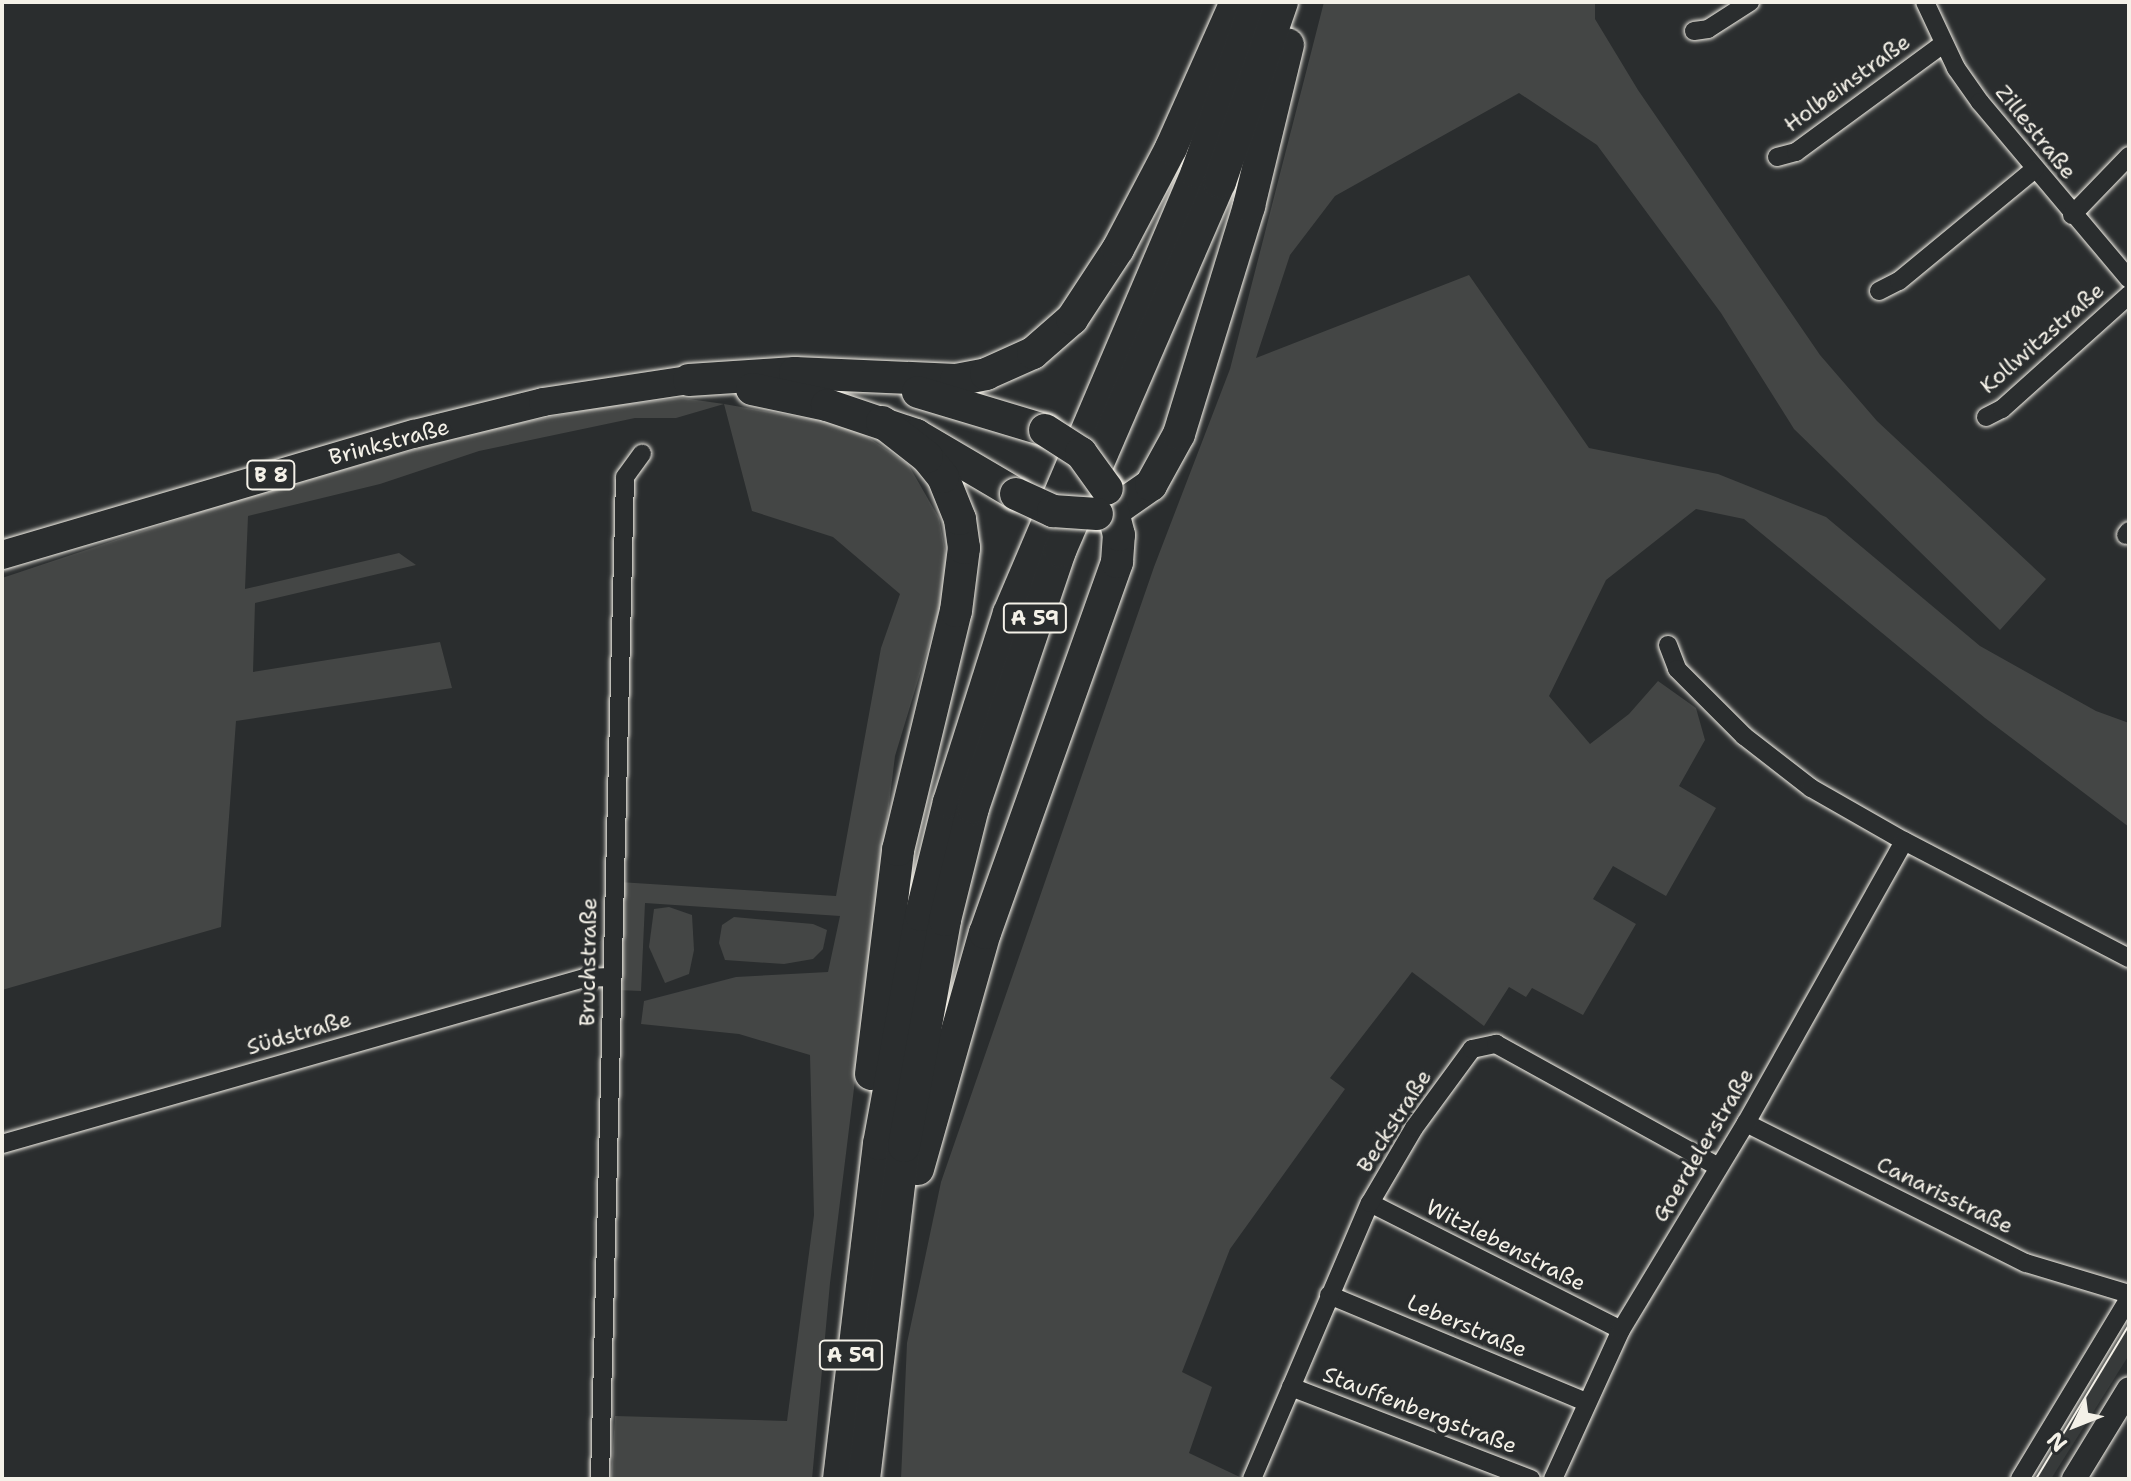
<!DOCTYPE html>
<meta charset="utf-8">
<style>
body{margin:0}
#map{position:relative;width:2131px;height:1481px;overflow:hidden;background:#2a2d2e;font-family:"Shantell Sans",sans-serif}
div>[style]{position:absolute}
.built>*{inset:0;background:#373a3a}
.green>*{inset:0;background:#444645}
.roads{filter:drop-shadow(0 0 2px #f4f1e8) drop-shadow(0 0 2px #f4f1e8)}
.street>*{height:18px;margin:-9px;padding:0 9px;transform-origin:9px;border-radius:9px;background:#2a2d2e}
.secondary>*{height:24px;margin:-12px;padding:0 12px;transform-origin:12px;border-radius:12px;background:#2a2d2e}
.primary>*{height:28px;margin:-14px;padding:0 14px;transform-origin:14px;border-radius:14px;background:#2a2d2e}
.highway>*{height:32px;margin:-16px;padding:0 16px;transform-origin:16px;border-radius:16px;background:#2a2d2e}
.tram>*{height:2px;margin:-1px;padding:0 1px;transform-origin:1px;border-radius:1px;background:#f4f1e8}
.bridges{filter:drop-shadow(0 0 2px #f4f1e8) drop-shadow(0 0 2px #f4f1e8)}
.highway-bridge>*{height:32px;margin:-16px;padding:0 16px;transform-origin:16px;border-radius:16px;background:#2a2d2e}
span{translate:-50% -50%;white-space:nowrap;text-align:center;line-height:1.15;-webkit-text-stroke:7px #2a2d2e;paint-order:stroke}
.shield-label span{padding:2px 6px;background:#2a2d2e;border:2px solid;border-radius:6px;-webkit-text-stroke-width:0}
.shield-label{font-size:20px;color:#f4f1e8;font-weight:700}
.street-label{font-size:22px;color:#f4f1e8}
.frame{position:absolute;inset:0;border:4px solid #f4f1e8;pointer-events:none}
.north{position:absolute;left:2035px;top:1385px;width:80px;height:80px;-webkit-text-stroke:6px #2a2d2e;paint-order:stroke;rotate:227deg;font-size:22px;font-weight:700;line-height:32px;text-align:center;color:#f4f1e8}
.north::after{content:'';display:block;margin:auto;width:28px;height:36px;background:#f4f1e8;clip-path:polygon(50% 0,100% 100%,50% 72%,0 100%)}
</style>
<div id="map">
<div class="built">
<div style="clip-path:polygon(2129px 1309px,2129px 1355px,2051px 1479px,2030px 1479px,2069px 1416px,2072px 1400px)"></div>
</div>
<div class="green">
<div style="clip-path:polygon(1324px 2px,1595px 2px,1595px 19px,1638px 90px,1820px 355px,1877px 421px,2046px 579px,2000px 630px,1794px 429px,1721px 313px,1597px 145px,1519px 93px,1335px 196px,1290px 255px,1256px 358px,1469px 275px,1589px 448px,1718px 474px,1826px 517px,1980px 646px,2096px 711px,2129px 723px,2129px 827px,1985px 718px,1744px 519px,1696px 509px,1606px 580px,1549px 696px,1590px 744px,1629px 714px,1658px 681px,1696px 708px,1705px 740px,1679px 786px,1716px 808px,1666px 896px,1613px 866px,1593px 899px,1636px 924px,1583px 1015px,1532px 988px,1526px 997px,1509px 987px,1484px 1026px,1412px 972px,1330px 1078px,1345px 1089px,1230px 1249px,1182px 1372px,1212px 1387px,1189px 1453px,1244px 1479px,901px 1479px,907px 1343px,941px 1182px,1154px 567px,1230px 369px)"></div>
<div style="clip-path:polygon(682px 398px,724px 404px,851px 426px,908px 464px,939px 518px,950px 575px,895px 756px,830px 1283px,812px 1479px,611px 1479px,615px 1416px,787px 1421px,814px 1215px,810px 1055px,739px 1034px,641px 1024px,644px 1001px,736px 977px,828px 972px,840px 916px,645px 903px,641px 991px,617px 990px,619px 882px,836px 896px,881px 648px,900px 594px,833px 537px,752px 511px,724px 404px,676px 418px,635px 418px,479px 451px,380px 484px,248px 516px,245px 589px,399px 553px,416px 565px,255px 603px,253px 672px,440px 642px,452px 688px,236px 721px,221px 927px,2px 990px,2px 578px,242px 498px,484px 430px,602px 407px)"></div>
<div style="clip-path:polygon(669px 907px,692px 915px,694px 950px,689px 974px,665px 983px,649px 947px,654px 909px)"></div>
<div style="clip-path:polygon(734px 917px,813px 924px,827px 930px,823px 949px,813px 959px,784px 964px,725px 960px,719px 943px,722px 925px)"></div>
</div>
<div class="roads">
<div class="street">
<div style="left:1925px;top:2px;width:73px;rotate:64.8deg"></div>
<div style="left:1956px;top:68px;width:42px;rotate:54.8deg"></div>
<div style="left:1980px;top:102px;width:231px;rotate:49.9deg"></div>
<div style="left:1694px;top:31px;width:14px;rotate:-8deg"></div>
<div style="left:1708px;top:29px;width:50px;rotate:-32.7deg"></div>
<div style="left:1777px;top:157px;width:20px;rotate:-15deg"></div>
<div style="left:1796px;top:152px;width:182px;rotate:-36.3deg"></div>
<div style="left:2072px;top:215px;width:82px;rotate:-46deg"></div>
<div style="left:1879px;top:291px;width:22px;rotate:-27deg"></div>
<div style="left:1899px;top:281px;width:176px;rotate:-39.5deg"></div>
<div style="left:1986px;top:417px;width:18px;rotate:-27deg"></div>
<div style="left:2002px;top:409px;width:171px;rotate:-41.9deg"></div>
<div style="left:2126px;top:535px;width:5px;rotate:-53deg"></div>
<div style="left:1668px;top:645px;width:26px;rotate:69deg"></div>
<div style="left:1677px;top:669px;width:95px;rotate:45deg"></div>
<div style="left:1744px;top:736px;width:85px;rotate:37.8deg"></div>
<div style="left:1811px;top:788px;width:107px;rotate:29.7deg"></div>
<div style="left:1746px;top:1123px;width:313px;rotate:26.6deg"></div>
<div style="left:2026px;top:1263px;width:108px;rotate:16.8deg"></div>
<div style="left:2px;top:1144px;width:605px;rotate:-15.92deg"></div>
<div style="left:584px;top:978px;width:27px;rotate:-2deg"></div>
<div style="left:1370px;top:1203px;width:281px;rotate:26.8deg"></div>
<div style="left:1329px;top:1295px;width:278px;rotate:22.6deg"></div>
<div style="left:1291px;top:1387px;width:257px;rotate:21deg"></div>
<div style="left:600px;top:1479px;width:1002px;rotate:-88.57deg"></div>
<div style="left:625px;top:477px;width:29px;rotate:-54deg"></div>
<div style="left:1252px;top:1479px;width:300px;rotate:-66.9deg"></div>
<div style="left:1370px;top:1203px;width:87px;rotate:-59.6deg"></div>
<div style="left:1414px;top:1128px;width:98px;rotate:-53.7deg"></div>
<div style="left:1472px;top:1049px;width:25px;rotate:-12deg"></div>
<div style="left:1496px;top:1044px;width:252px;rotate:28.9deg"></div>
<div style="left:1553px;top:1479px;width:164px;rotate:-65.5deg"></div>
<div style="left:1621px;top:1330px;width:242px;rotate:-58.9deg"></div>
<div style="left:1746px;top:1123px;width:323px;rotate:-60.7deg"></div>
<div style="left:1904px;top:841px;width:254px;rotate:27.5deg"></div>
<div style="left:2020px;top:1479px;width:211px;rotate:-58.9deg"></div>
</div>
<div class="secondary">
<div style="left:2074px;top:1479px;width:105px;rotate:-58.6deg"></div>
</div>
<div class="primary">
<div style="left:2px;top:555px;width:429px;rotate:-16.4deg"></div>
<div style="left:414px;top:434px;width:133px;rotate:-13.9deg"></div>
<div style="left:543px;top:402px;width:148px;rotate:-8.6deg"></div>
</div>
<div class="highway">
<div style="left:689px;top:380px;width:106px;rotate:-3.8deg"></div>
<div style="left:795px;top:373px;width:161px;rotate:2.5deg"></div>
<div style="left:956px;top:380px;width:31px;rotate:-11deg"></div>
<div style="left:986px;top:374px;width:51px;rotate:-24.1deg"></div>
<div style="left:1033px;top:353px;width:52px;rotate:-41.1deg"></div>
<div style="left:1072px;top:319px;width:84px;rotate:-56.7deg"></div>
<div style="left:1118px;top:249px;width:114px;rotate:-62.3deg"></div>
<div style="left:1171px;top:148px;width:160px;rotate:-66deg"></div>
<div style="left:752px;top:389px;width:77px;rotate:12deg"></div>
<div style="left:827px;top:405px;width:94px;rotate:18.6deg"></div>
<div style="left:916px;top:435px;width:116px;rotate:30.5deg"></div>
<div style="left:918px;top:392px;width:133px;rotate:16.7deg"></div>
<div style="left:1097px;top:514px;width:18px;rotate:-13deg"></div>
<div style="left:1115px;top:510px;width:44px;rotate:-34.8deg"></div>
<div style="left:1151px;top:485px;width:58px;rotate:-61.2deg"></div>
<div style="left:1179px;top:434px;width:239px;rotate:-72.9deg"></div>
<div style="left:1249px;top:206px;width:166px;rotate:-76.4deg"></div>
<div style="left:871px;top:1074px;width:226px;rotate:-83.1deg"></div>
<div style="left:898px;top:850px;width:246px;rotate:-76.4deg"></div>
<div style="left:956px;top:611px;width:64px;rotate:-82.8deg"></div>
<div style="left:964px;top:548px;width:29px;rotate:-98deg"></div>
<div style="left:960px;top:519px;width:45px;rotate:-112deg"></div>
<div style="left:943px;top:477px;width:26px;rotate:-129deg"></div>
<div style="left:927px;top:457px;width:57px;rotate:-142.1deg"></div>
<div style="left:918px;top:1169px;width:245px;rotate:-74.2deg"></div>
<div style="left:985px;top:933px;width:394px;rotate:-70.4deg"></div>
<div style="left:1117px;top:562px;width:27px;rotate:-86deg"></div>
<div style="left:1119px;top:535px;width:48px;rotate:-104.6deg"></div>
<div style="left:839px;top:1479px;width:337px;rotate:-83.2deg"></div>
<div style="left:879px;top:1144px;width:233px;rotate:-79.6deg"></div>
<div style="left:921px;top:915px;width:116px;rotate:-76.1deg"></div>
<div style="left:949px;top:802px;width:198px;rotate:-72.4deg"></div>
<div style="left:1009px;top:613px;width:479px;rotate:-66.9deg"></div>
<div style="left:1197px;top:172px;width:180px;rotate:-70.6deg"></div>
<div style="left:864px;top:1479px;width:335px;rotate:-83.2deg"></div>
<div style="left:904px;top:1146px;width:230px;rotate:-79.7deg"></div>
<div style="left:945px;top:920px;width:115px;rotate:-76deg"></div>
<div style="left:973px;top:808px;width:271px;rotate:-71.3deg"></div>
<div style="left:1060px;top:551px;width:402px;rotate:-66.6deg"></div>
<div style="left:1220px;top:182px;width:190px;rotate:-71deg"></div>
</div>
</div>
<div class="tram">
<div style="left:2036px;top:1479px;width:180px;rotate:-58.9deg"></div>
</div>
<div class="bridges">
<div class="highway-bridge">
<div style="left:1045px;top:430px;width:43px;rotate:32.6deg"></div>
<div style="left:1081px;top:453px;width:44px;rotate:54.2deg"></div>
<div style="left:1016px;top:494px;width:41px;rotate:24.7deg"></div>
<div style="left:1053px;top:511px;width:44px;rotate:3.9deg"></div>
</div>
</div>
<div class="shield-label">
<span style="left:271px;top:475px">B 8</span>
<span style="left:1035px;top:618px">A 59</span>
<span style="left:851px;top:1355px">A 59</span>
</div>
<div class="street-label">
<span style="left:1847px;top:83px;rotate:-36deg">Holbeinstraße</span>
<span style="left:2036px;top:132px;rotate:51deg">Zillestraße</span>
<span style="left:2042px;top:338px;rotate:-41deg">Kollwitzstraße</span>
<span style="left:389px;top:442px;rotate:-15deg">Brinkstraße</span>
<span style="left:588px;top:962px;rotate:-89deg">Bruchstraße</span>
<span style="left:299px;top:1033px;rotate:-16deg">Südstraße</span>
<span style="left:1394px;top:1121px;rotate:-57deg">Beckstraße</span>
<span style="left:1703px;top:1145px;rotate:-59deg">Goerdelerstraße</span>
<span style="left:1945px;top:1195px;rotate:26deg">Canarisstraße</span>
<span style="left:1506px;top:1245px;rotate:27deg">Witzlebenstraße</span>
<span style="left:1467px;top:1326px;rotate:23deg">Leberstraße</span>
<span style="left:1420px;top:1410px;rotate:21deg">Stauffenbergstraße</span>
</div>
<div class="frame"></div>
<div class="north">N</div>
</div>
